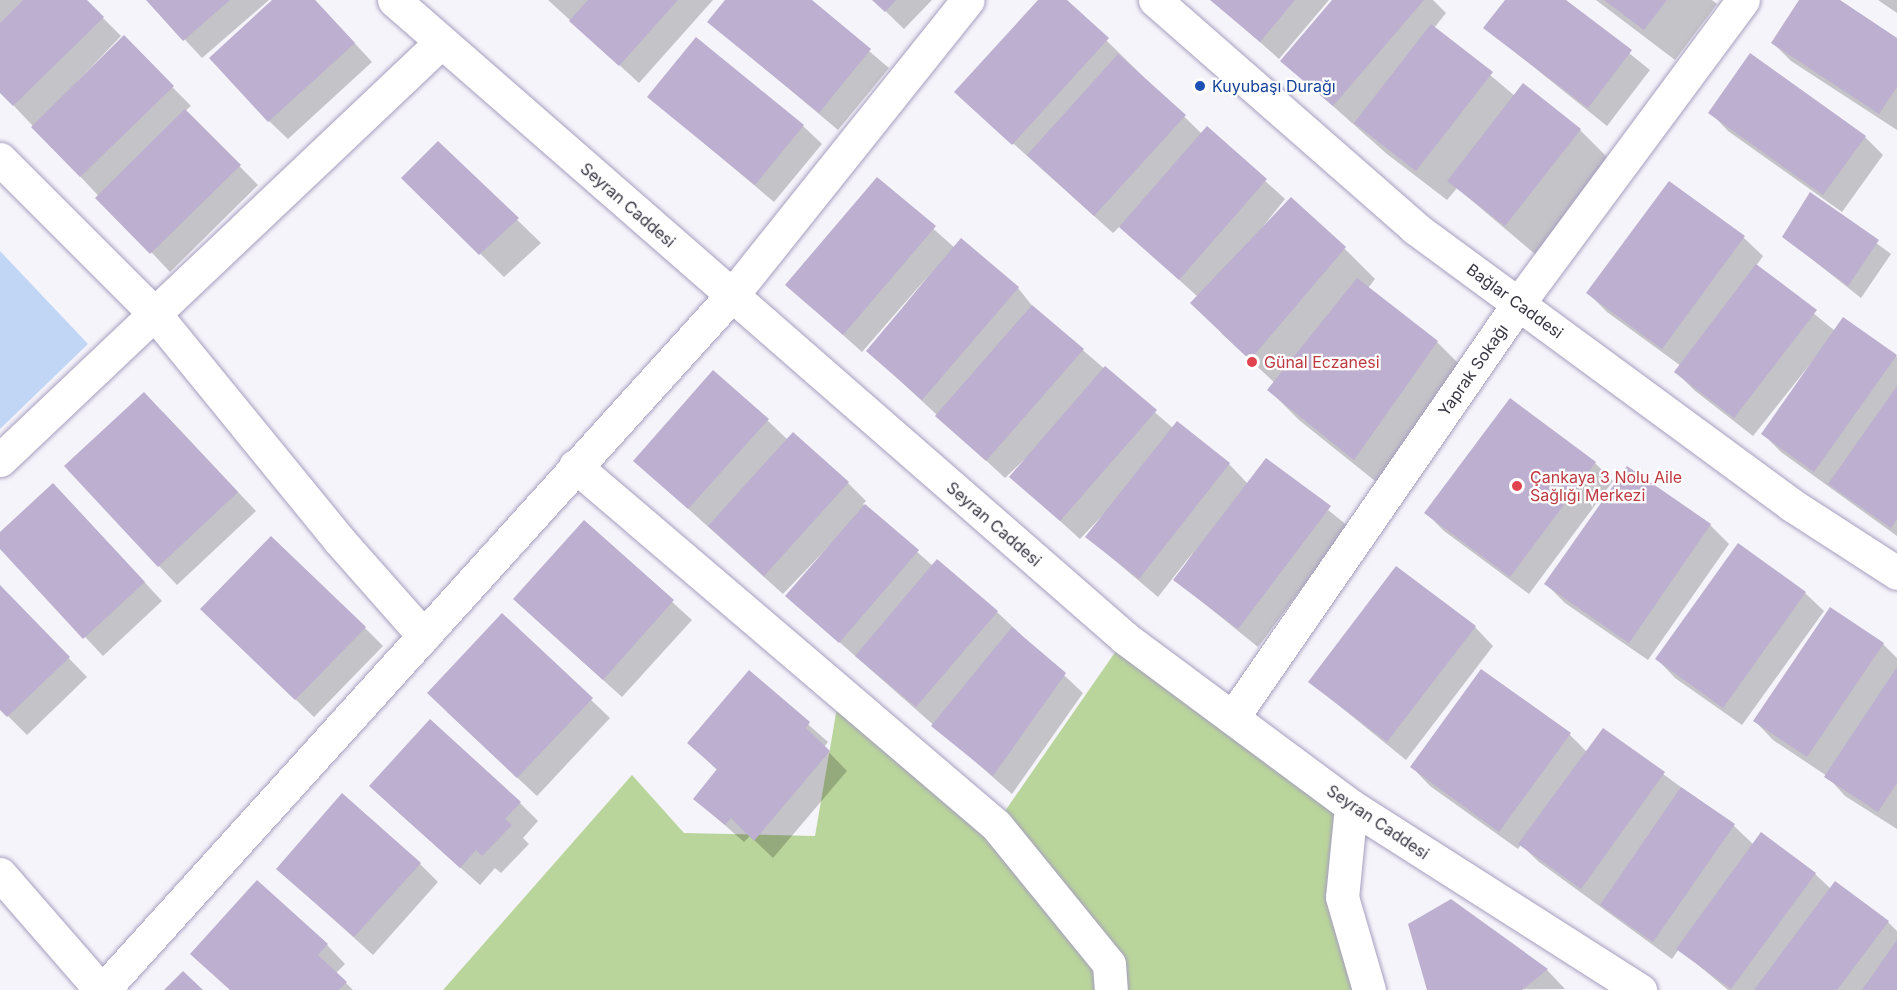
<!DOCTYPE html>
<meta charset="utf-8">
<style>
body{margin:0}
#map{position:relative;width:1897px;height:990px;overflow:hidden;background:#f6f4fb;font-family:Inter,sans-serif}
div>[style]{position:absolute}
.green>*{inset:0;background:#bad59b}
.water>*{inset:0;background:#c1d6f5}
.shadow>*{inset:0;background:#0003}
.building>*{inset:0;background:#bcafcf}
.roads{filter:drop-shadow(0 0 2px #a69ebf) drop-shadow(0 0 2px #a69ebf)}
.street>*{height:33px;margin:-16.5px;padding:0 16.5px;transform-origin:16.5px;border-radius:16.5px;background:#fff}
.secondary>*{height:33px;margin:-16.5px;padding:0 16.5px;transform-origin:16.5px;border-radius:16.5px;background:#fff}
.dots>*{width:16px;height:16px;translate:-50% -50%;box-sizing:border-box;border:3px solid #fff;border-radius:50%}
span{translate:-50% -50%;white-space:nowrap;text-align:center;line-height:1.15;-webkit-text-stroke:4.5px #fff;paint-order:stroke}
.transit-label{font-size:16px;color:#164399}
.left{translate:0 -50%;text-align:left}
.street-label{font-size:16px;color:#393643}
.health-label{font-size:16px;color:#be3a42}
</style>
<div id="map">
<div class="green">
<div style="clip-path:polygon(1125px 638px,1351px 806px,1342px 897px,1369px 990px,443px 990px,632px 775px,684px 833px,815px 836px,840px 690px,996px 824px)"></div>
</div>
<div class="water">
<div style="clip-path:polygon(0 251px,88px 344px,0 429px)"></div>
</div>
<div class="shadow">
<div style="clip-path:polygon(0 0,85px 0,121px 36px,47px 113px,124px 38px,191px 106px,185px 111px,258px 185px,170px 272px,0 91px)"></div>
<div style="clip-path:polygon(148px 0,269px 0,202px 58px)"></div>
<div style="clip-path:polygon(274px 0,315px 0,372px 62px,288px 139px,269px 121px)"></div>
<div style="clip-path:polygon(548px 0,713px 0,639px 83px)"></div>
<div style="clip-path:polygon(727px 0,809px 0,889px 68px,838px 130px,709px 22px)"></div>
<div style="clip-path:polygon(874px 0,932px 0,904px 29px)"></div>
<div style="clip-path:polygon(1040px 0,1065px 0,1202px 134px,1207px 128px,1285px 199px,1250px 243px,1345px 249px,1375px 279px,1368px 288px,1437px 342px,1467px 372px,1385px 489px,1299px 420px,1269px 390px,1275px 383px,1222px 334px,1198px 297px,1120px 226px,1113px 233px,956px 92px)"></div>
<div style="clip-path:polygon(1212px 0,1329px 0,1279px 59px)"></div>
<div style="clip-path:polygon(1333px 0,1433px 0,1446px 13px,1434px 28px,1515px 96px,1580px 130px,1610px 160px,1536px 255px,1457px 188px,1447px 200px,1387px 154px,1282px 61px)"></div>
<div style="clip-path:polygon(1507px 0,1563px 0,1650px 70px,1607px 126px,1485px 28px)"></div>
<div style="clip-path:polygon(1596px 0,1712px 0,1717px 4px,1675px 60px)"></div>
<div style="clip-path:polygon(1801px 0,1837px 0,1897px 40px,1897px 130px,1791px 61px,1773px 43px)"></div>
<div style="clip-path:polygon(1878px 0,1897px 0,1897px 13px)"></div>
<div style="clip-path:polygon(649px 97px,803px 126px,822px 144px,774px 202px)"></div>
<div style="clip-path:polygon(1710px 112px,1865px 137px,1883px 155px,1842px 212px,1728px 131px)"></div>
<div style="clip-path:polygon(438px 143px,541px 243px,504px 277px,403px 178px)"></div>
<div style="clip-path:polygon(877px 179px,955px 248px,1018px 288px,1034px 308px,1173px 428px,1229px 464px,1248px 484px,1266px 460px,1348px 526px,1258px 647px,1175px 580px,1194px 551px,1158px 597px,1087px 537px,1115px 502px,1080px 539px,1011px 477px,1034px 450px,1005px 478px,868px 351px,929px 275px,862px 352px,787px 285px)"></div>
<div style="clip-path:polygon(1670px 183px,1744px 238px,1763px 256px,1756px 266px,1835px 331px,1844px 319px,1897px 357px,1897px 536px,1781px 452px,1763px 434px,1823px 348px,1753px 436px,1694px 390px,1676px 372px,1681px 366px,1607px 312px,1588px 293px)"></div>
<div style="clip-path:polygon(1810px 194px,1891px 254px,1861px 298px,1784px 237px)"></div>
<div style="clip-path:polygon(163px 412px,256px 511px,177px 585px,159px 566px)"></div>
<div style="clip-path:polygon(767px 420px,788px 440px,848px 483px,866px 501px,863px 504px,933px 566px,997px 612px,1083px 693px,1012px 794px,787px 596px,850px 524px,783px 594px,635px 461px)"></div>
<div style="clip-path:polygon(1595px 463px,1613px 481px,1529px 594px,1444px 531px,1426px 513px)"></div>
<div style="clip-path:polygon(1627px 468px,1710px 525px,1729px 544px,1648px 660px,1565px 603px,1546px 584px)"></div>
<div style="clip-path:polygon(72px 504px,162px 601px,103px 656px,0 546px,0 535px)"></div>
<div style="clip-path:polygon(584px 522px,692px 620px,622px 697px,533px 617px)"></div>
<div style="clip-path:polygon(0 587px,87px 677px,27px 735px,0 708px)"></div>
<div style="clip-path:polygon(1805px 593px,1824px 611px,1742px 725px,1675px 678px,1657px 659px)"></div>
<div style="clip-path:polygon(502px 615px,610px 718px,537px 796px,447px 712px)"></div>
<div style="clip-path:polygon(220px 627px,365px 628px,383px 646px,314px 717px)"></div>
<div style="clip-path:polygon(1475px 627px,1493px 646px,1406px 760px,1310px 682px)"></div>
<div style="clip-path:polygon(1883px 644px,1897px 658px,1897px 829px,1845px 796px,1827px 776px,1773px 740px,1755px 721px)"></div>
<div style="clip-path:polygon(1482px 671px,1570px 735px,1587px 752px,1603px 730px,1734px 826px,1754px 845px,1815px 874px,1831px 889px,1888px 922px,1897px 931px,1897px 990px,1728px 990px,1679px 949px,1672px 959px,1539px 862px,1521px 845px,1518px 849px,1430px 786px,1412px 767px)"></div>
<div style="clip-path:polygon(749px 672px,828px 742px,824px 747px,847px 771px,773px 858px,750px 836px,744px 842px,695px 799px,717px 770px,689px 743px)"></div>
<div style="clip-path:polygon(520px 803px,538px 821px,523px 838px,529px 844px,501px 873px,495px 868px,480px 885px,390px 805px)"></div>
<div style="clip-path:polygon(420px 864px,438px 882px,373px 955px,278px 869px)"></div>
<div style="clip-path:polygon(1451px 901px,1547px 970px,1565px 989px,1428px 990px)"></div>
<div style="clip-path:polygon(327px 945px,345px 964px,336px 973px,353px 990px,231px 990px)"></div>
</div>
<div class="building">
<div style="clip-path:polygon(23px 0,87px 0,104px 17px,13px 106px,0 93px,0 23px)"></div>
<div style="clip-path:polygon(146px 0,230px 0,183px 41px)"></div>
<div style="clip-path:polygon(272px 0,315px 0,355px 43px,268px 122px,209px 58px)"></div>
<div style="clip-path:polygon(588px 0,678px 0,619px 66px,569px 21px)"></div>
<div style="clip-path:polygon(725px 0,812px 0,871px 49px,819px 113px,707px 22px)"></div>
<div style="clip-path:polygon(872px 0,896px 0,885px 12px)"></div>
<div style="clip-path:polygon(1038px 0,1067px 0,1109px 38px,1012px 145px,954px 92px)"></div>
<div style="clip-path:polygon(1210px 0,1295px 0,1260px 42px)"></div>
<div style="clip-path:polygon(1332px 0,1424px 0,1333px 106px,1280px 61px)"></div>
<div style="clip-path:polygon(1505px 0,1566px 0,1632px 50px,1588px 108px,1483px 28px)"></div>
<div style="clip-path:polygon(1604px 0,1667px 0,1644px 30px)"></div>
<div style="clip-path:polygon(1799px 0,1840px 0,1897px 38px,1897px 87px,1879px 114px,1771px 43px)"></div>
<div style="clip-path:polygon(1431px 24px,1493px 72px,1416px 171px,1354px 123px)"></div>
<div style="clip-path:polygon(124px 35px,174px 86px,80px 177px,31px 127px)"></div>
<div style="clip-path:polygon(696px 37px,804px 125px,755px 185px,647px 97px)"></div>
<div style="clip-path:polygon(1750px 53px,1866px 136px,1823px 195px,1708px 113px)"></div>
<div style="clip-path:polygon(1118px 54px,1186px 115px,1094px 216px,1027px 155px)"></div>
<div style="clip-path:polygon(1523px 83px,1581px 129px,1505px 226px,1447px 181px)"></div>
<div style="clip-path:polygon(185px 109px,241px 165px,150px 254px,95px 198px)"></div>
<div style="clip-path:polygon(1207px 126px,1267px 179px,1179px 280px,1119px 227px)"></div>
<div style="clip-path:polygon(438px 141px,519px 218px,479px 255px,401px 178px)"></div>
<div style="clip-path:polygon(877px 177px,936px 226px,843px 335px,785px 285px)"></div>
<div style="clip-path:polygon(1669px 181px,1745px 236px,1662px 349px,1586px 293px)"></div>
<div style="clip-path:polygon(1810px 192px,1879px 240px,1848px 286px,1782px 237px)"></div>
<div style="clip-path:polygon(1291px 197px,1346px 247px,1250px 360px,1190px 303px)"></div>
<div style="clip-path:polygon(961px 238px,1019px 287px,922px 400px,866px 351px)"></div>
<div style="clip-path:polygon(1756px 264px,1817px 310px,1734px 418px,1674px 372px)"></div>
<div style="clip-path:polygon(1357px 278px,1438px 341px,1354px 460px,1267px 390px)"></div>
<div style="clip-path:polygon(1032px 305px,1084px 349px,986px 461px,935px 416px)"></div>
<div style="clip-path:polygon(1843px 317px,1897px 355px,1814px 472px,1761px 434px)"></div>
<div style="clip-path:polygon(1105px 366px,1157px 410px,1060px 521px,1009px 477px)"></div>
<div style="clip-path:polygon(713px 370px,769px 419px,688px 509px,633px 461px)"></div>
<div style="clip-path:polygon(1897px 386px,1897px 519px,1891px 528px,1828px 484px)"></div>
<div style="clip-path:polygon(144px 392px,238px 492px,158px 567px,64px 466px)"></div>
<div style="clip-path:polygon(1510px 398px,1596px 462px,1510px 577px,1424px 513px)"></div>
<div style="clip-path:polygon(1177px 421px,1230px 463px,1139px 579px,1085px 537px)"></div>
<div style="clip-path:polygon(793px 432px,849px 482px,764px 576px,708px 526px)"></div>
<div style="clip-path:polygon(1266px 458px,1331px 506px,1238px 629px,1173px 580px)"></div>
<div style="clip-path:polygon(1627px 466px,1711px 524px,1629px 643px,1544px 584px)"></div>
<div style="clip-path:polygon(53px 483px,145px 582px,83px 639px,0 549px,0 532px)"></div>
<div style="clip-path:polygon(865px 504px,919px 550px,839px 643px,785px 596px)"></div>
<div style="clip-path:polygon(584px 520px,674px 600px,603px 680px,513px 599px)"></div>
<div style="clip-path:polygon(271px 536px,366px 627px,295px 700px,200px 609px)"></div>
<div style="clip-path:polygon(1738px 543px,1806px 592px,1723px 708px,1655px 659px)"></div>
<div style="clip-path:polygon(937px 559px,998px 611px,916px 707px,855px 656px)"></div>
<div style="clip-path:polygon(1396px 566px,1476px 626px,1387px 742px,1308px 682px)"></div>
<div style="clip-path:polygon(0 585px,70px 657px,7px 717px,0 710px)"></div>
<div style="clip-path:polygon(1830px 607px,1884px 643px,1807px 757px,1753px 721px)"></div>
<div style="clip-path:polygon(502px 613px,593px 698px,517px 778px,427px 693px)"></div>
<div style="clip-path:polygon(1012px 627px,1066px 673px,993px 776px,931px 726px)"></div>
<div style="clip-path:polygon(1897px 667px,1897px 783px,1878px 812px,1824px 777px)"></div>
<div style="clip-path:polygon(1481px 669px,1571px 733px,1499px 832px,1410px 767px)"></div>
<div style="clip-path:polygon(749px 670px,810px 722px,806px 728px,830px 751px,754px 841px,731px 818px,725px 825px,693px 799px,717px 769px,687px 743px)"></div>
<div style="clip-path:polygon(430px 719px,521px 802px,505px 819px,512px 825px,482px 856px,476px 850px,460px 868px,369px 786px)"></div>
<div style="clip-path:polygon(1603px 728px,1665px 772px,1581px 889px,1518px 844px)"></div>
<div style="clip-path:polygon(1681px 787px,1735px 824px,1653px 942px,1600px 905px)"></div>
<div style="clip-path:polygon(342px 793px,421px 863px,354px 937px,276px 869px)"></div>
<div style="clip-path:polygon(1761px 832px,1816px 873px,1731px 989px,1676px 949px)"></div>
<div style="clip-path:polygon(257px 880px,328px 944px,318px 955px,347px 982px,339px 990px,230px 990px,190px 954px)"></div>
<div style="clip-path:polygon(1835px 881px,1889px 921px,1837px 990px,1754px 990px)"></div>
<div style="clip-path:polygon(1451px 899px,1548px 969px,1522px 990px,1427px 990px,1408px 924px)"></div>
<div style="clip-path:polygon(1897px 940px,1897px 990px,1862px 990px)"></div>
<div style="clip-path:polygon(183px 971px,203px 990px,164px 990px)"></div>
</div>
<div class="roads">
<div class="street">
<div style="left:394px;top:0;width:970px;rotate:41.11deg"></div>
<div style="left:1125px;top:638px;width:282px;rotate:36.6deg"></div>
<div style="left:1351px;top:806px;width:343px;rotate:32.5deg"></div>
<div style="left:0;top:159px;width:218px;rotate:45deg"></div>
<div style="left:154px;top:313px;width:293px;rotate:50.8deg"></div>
<div style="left:339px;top:540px;width:128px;rotate:48.5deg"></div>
<div style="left:0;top:460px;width:606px;rotate:-43.46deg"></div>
<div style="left:575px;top:466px;width:553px;rotate:40.46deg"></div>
<div style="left:996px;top:825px;width:179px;rotate:50.9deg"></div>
<div style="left:1109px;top:964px;width:26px;rotate:86deg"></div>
<div style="left:1233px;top:717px;width:502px;rotate:-55.39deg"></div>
<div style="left:1518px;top:304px;width:378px;rotate:-53.5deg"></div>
<div style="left:1351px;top:806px;width:91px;rotate:95.6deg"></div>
<div style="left:1342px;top:897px;width:97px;rotate:73.8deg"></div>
<div style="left:0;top:874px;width:154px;rotate:49deg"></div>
<div style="left:103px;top:990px;width:939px;rotate:-47.85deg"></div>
<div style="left:733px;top:294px;width:376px;rotate:-51.4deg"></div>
</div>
<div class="secondary">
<div style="left:1155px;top:0;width:346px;rotate:41.2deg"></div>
<div style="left:1415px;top:228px;width:468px;rotate:36.3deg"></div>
<div style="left:1792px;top:505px;width:125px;rotate:32.9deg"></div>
</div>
</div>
<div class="dots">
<div style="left:1200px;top:86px;background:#1a4fb4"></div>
<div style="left:1252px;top:362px;background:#e0444e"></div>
<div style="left:1517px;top:486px;background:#e0444e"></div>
</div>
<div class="transit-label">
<span class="left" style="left:1212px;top:86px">Kuyubaşı Durağı</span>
</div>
<div class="street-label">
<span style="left:628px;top:205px;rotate:41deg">Seyran Caddesi</span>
<span style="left:1515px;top:301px;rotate:36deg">Bağlar Caddesi</span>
<span style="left:1473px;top:370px;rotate:-55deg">Yaprak Sokağı</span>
<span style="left:994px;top:524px;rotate:41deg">Seyran Caddesi</span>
<span style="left:1378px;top:822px;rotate:34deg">Seyran Caddesi</span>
</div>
<div class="health-label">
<span class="left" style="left:1264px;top:362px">Günal Eczanesi</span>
<span class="left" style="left:1530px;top:486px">Çankaya 3 Nolu Aile<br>Sağlığı Merkezi</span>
</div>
</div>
